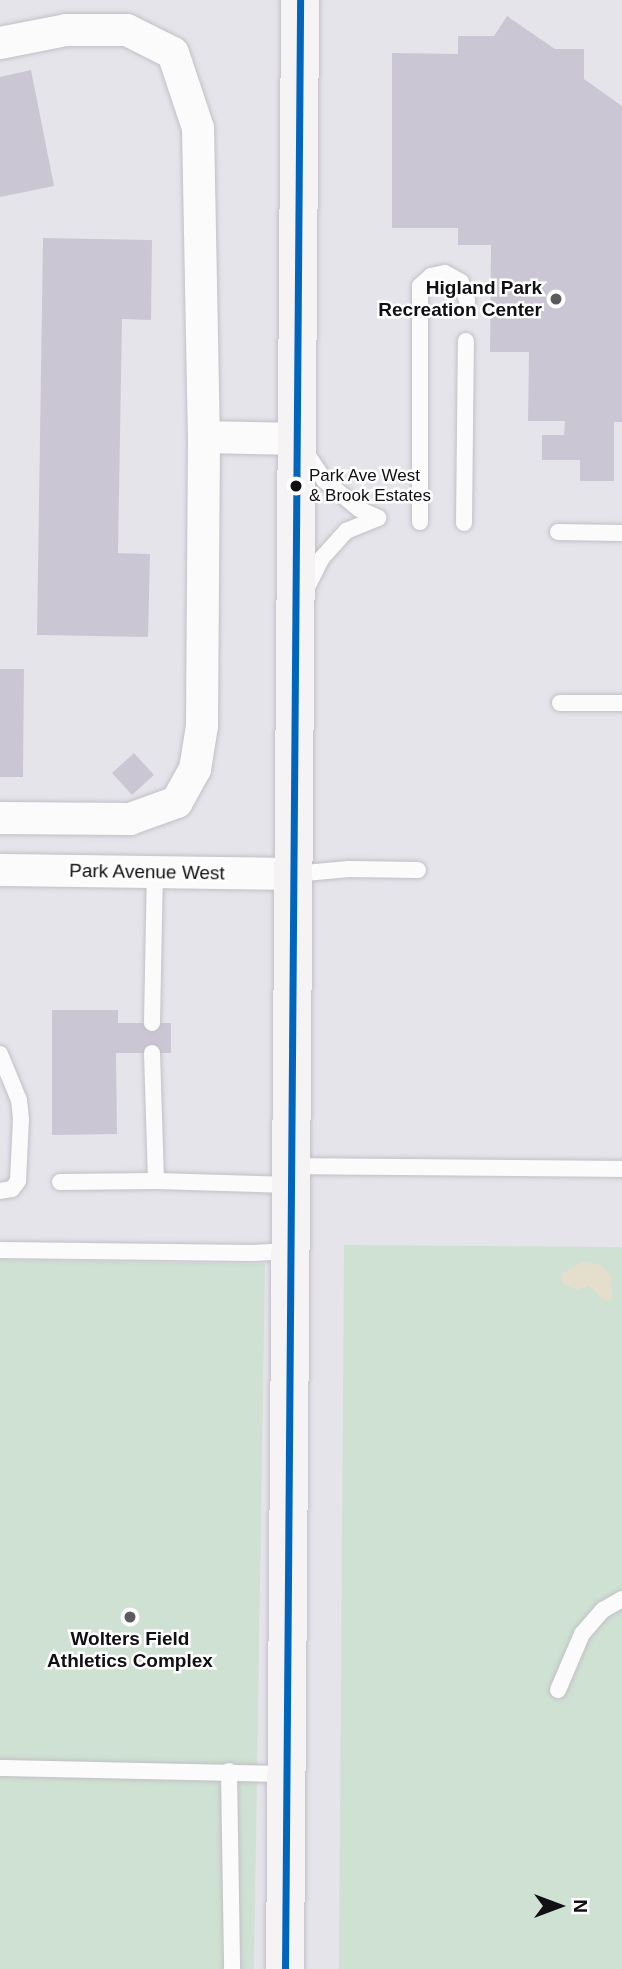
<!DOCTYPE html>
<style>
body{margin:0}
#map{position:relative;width:622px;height:1969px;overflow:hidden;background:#e6e4eb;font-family:Arial,sans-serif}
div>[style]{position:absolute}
.green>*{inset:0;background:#cee1d2}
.sand>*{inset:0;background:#e5decd}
.building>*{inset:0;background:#cbc6d4}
.roads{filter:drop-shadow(0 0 2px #c2c0c6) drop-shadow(0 0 2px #c2c0c6)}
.lane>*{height:16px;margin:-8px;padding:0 8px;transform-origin:8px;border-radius:8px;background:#fbfbfc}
.street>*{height:32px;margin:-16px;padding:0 16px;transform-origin:16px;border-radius:16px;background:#fbfbfc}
.secondary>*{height:38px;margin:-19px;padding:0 19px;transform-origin:19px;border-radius:19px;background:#f6f3f4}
.bus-1>*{height:7px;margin:-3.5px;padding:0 3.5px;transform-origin:3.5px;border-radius:3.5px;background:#0065bd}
.dots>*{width:19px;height:19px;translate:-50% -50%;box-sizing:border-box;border:4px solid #fff;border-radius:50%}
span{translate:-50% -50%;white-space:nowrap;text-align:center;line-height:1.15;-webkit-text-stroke:5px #fff;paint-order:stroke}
.bus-label{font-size:17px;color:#100f13}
.left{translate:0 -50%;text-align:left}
.poi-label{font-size:19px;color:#100f13;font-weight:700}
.right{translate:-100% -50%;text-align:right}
.street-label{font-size:19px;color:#100f13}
.north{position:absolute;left:524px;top:1871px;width:70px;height:70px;-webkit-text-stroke:5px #fff;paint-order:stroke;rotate:90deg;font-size:19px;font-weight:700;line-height:28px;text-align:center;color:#100f13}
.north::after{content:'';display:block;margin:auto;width:24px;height:32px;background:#100f13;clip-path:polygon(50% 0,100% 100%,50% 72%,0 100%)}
</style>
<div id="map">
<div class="green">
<div style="clip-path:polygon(344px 1245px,622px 1247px,622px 1969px,339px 1969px)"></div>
<div style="clip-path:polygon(0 1260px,265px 1264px,254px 1969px,0 1969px)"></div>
</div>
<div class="sand">
<div style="clip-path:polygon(582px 1262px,599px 1264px,611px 1275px,612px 1299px,605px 1301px,589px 1286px,577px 1290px,562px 1283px,562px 1274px)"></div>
</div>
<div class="building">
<div style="clip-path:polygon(507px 16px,555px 49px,584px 49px,584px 79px,622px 106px,622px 422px,614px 422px,614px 481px,580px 481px,580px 460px,542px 460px,542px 435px,564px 435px,565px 421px,528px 421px,529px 352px,490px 352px,491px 245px,458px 245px,458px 228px,392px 228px,392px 53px,458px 54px,458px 36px,494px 36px)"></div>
<div style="clip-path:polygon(31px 70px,54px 186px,0 197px,0 77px)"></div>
<div style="clip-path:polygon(43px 238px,152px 240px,151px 320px,122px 319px,118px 553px,150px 554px,148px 637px,37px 635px)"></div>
<div style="clip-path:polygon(0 669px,24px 669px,23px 777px,0 777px)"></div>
<div style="clip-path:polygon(134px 753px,154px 775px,132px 795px,112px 773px)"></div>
<div style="clip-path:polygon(52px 1010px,118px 1010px,118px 1023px,171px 1023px,171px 1053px,116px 1053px,117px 1134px,52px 1135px)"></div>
</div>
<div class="roads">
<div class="lane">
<div style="left:304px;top:450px;width:36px;rotate:56deg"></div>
<div style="left:324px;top:480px;width:45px;rotate:39.6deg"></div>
<div style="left:359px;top:509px;width:21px;rotate:25deg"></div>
<div style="left:420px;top:522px;width:236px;rotate:-90deg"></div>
<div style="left:420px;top:286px;width:15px;rotate:-42deg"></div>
<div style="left:431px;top:276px;width:14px;rotate:-12deg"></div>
<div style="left:445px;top:273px;width:18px;rotate:29deg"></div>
<div style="left:461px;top:282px;width:20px;rotate:72deg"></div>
<div style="left:464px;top:523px;width:182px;rotate:-89.4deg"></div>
<div style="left:558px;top:532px;width:64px;rotate:0.9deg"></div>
<div style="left:305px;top:591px;width:36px;rotate:-63deg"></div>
<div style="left:321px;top:559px;width:38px;rotate:-48deg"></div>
<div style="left:346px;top:531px;width:35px;rotate:-22deg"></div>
<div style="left:560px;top:703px;width:62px"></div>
<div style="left:294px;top:874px;width:55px;rotate:-5.2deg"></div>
<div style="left:349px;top:869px;width:69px;rotate:0.8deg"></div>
<div style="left:152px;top:1023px;width:151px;rotate:-88.9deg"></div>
<div style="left:152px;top:1053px;width:128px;rotate:88.2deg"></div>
<div style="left:0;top:1054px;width:50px;rotate:67.6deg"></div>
<div style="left:19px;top:1100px;width:19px;rotate:84deg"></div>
<div style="left:21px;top:1119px;width:62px;rotate:92.8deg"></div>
<div style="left:18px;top:1181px;width:10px;rotate:127deg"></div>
<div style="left:12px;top:1189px;width:12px;rotate:171deg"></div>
<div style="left:291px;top:1166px;width:331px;rotate:0.5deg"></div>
<div style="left:60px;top:1182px;width:96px;rotate:-0.6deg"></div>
<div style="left:156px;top:1181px;width:135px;rotate:1.7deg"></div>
<div style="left:0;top:1250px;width:253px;rotate:0.7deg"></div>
<div style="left:253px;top:1253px;width:37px;rotate:-3deg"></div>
<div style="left:558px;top:1690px;width:61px;rotate:-66.8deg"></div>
<div style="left:582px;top:1634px;width:32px;rotate:-49deg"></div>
<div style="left:603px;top:1610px;width:22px;rotate:-30deg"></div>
<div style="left:0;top:1768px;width:286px;rotate:1.2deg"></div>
<div style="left:229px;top:1771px;width:198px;rotate:89.1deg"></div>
</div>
<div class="street">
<div style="left:0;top:43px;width:67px;rotate:-11.1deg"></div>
<div style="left:66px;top:30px;width:61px"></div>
<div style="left:127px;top:30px;width:51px;rotate:26.6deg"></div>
<div style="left:173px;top:53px;width:79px;rotate:71.6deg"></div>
<div style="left:198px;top:128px;width:309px;rotate:88.9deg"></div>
<div style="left:204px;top:437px;width:289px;rotate:90.4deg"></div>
<div style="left:202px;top:726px;width:44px;rotate:99.2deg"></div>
<div style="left:195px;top:769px;width:38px;rotate:119deg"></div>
<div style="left:177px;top:802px;width:50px;rotate:160.1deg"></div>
<div style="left:130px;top:819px;width:130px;rotate:-179.6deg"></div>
<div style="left:204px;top:437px;width:93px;rotate:1.2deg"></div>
<div style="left:0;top:870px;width:294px;rotate:0.8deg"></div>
</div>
<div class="secondary">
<div style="left:285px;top:1969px;width:1969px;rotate:-89.56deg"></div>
</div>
</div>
<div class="bus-1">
<div style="left:285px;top:1969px;width:1969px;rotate:-89.56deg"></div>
</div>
<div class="dots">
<div style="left:556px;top:299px;background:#5b5a5f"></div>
<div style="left:296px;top:486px;background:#100f13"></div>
<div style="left:130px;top:1617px;background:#5b5a5f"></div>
</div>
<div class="bus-label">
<span class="left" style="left:309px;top:486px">Park Ave West<br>&amp; Brook Estates</span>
</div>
<div class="poi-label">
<span class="right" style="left:542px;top:299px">Higland Park<br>Recreation Center</span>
<span style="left:130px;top:1650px">Wolters Field<br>Athletics Complex</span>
</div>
<div class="street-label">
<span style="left:147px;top:872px;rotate:1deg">Park Avenue West</span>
</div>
<div class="north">N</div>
</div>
